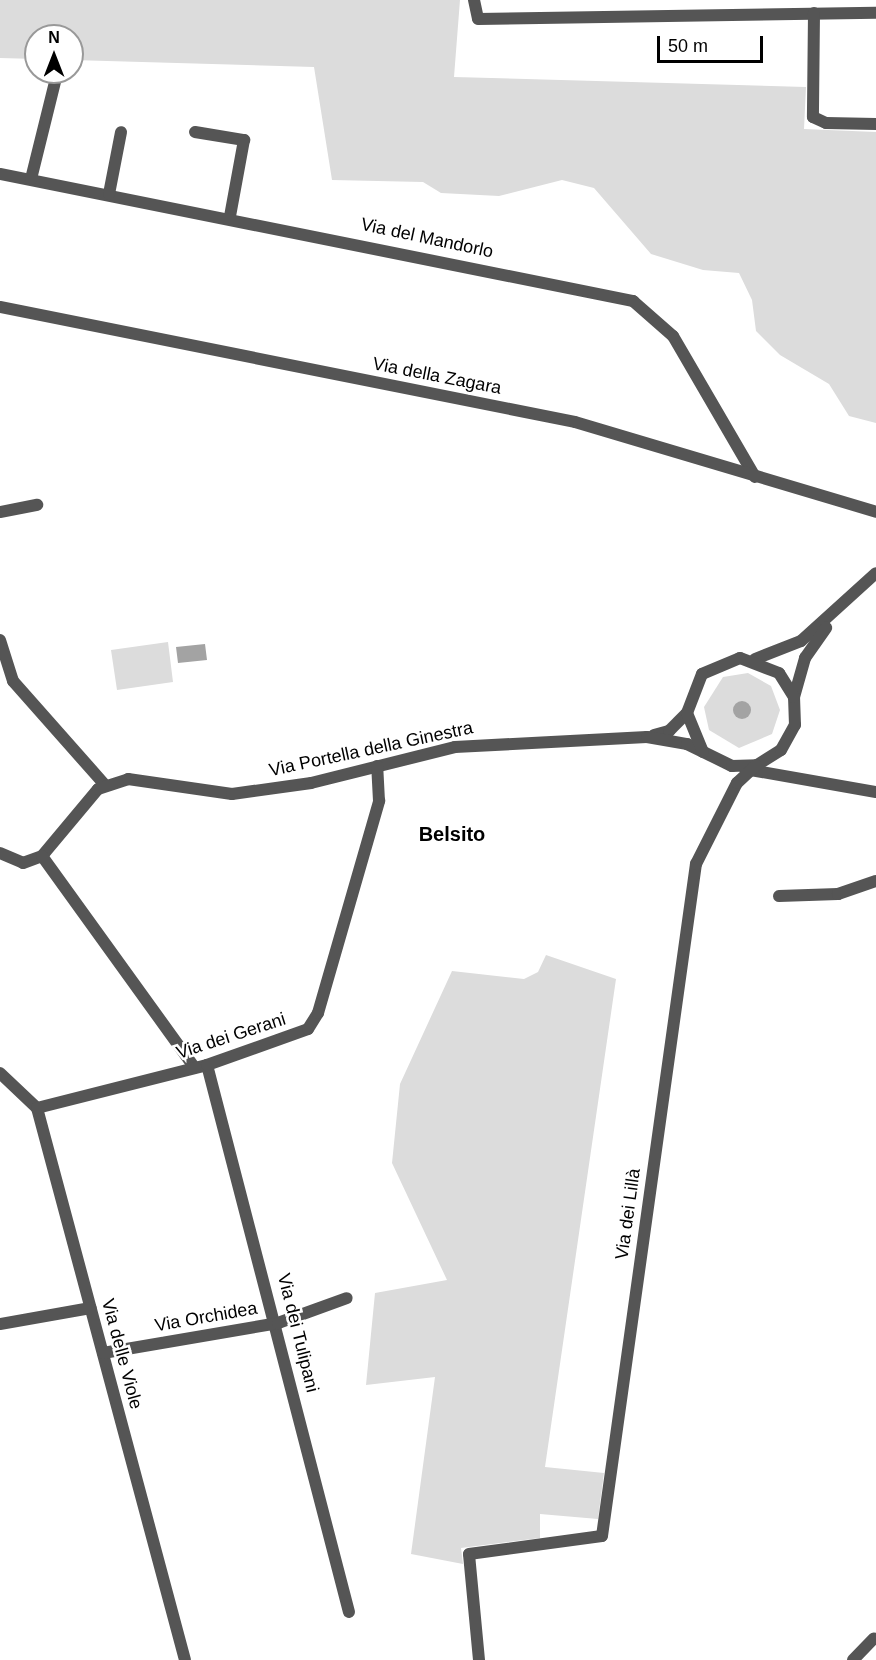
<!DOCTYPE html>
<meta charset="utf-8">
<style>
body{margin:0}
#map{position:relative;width:876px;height:1660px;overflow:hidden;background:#fff;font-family:Arial,sans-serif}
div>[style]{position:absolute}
.green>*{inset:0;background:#dcdcdc}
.water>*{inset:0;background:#a3a3a3}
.round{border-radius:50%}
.minor>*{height:12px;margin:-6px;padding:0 6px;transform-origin:6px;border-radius:6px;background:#555}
span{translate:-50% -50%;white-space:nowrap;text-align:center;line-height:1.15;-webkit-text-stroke:5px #fff;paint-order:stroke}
.street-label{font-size:18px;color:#000}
.neighbourhood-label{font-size:20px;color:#000;font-weight:700}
.north{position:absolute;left:24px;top:24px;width:60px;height:60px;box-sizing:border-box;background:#fff;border:2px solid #999;border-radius:50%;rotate:0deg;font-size:16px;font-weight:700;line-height:24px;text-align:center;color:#000}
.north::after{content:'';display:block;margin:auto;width:21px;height:27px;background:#000;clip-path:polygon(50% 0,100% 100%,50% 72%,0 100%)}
.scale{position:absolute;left:657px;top:36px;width:106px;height:27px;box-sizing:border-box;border:3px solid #000;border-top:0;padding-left:8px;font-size:18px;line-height:21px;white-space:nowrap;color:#000;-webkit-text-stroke:4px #fff;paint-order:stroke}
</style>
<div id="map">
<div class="green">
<div style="clip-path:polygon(0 0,460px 0,454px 77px,806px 87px,804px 129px,876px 132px,876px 423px,849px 416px,829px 384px,780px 355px,756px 331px,752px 300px,739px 273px,703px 270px,651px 254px,594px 188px,562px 180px,499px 196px,441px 193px,423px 182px,332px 180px,314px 67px,72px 60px,72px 36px,36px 36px,36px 59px,0 58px)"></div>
<div style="clip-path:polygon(168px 642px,173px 682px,117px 690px,111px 650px)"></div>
<div style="clip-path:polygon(748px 673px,771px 686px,780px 710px,772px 734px,739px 748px,709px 730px,704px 707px,723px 677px)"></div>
<div style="clip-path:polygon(546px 955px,616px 979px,545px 1467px,604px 1473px,598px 1519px,540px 1514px,540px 1538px,461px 1548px,463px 1564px,411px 1554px,435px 1377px,366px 1385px,375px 1293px,447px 1280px,392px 1163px,400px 1084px,452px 971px,524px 979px,538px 972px)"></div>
</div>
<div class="water">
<div style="clip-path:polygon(205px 644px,207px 660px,178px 663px,176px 647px)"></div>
<div class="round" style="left:733px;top:701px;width:18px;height:18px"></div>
</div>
<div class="minor">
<div style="left:474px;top:0;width:19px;rotate:78deg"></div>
<div style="left:478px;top:19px;width:398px;rotate:-0.9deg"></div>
<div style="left:814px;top:13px;width:104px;rotate:90.6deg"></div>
<div style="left:813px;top:117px;width:14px;rotate:25deg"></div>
<div style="left:826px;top:123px;width:50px;rotate:1.1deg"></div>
<div style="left:195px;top:132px;width:50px;rotate:9.3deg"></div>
<div style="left:244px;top:140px;width:77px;rotate:100.4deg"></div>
<div style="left:0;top:174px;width:646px;rotate:11.34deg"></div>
<div style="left:633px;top:301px;width:53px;rotate:41.2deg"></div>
<div style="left:673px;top:336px;width:163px;rotate:59.8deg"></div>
<div style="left:31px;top:179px;width:100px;rotate:-76.1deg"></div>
<div style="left:109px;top:194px;width:63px;rotate:-79deg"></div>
<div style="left:0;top:307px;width:586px;rotate:11.31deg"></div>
<div style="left:575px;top:422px;width:314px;rotate:16.6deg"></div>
<div style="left:0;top:512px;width:38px;rotate:-11deg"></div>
<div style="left:0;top:640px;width:43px;rotate:72.4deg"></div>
<div style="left:13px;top:681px;width:139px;rotate:48.5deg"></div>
<div style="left:755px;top:659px;width:49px;rotate:-21.4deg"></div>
<div style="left:801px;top:641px;width:101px;rotate:-42.2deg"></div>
<div style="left:794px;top:697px;width:41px;rotate:-74.2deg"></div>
<div style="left:805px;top:658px;width:37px;rotate:-55deg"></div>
<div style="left:654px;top:735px;width:16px;rotate:-15deg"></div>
<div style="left:669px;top:731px;width:25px;rotate:-45deg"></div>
<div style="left:745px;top:769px;width:133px;rotate:10deg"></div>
<div style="left:0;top:853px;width:25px;rotate:23deg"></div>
<div style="left:23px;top:863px;width:20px;rotate:-20deg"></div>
<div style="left:42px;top:856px;width:87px;rotate:-50.1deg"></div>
<div style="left:98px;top:789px;width:32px;rotate:-18deg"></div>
<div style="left:128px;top:779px;width:105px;rotate:8.2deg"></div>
<div style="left:232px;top:794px;width:80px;rotate:-7.9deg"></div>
<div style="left:311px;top:783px;width:148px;rotate:-14deg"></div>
<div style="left:455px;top:747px;width:192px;rotate:-3deg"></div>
<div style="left:647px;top:737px;width:41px;rotate:9.9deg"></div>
<div style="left:687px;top:744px;width:50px;rotate:26.1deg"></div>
<div style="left:732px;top:766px;width:25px;rotate:-2deg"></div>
<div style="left:757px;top:765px;width:28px;rotate:-32deg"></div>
<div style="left:781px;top:750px;width:29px;rotate:-61deg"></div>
<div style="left:795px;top:725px;width:28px;rotate:-92deg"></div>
<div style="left:794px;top:697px;width:28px;rotate:-122deg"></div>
<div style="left:779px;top:673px;width:42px;rotate:-159deg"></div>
<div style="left:740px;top:658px;width:41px;rotate:157.2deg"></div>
<div style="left:702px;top:674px;width:42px;rotate:111deg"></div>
<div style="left:687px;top:713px;width:42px;rotate:67.7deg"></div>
<div style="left:42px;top:856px;width:261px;rotate:54.2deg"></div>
<div style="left:779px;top:896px;width:59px;rotate:-1.9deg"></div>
<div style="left:838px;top:894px;width:40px;rotate:-18.9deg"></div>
<div style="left:207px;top:1065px;width:565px;rotate:75.45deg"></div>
<div style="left:0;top:1073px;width:51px;rotate:43.4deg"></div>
<div style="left:37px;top:1108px;width:571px;rotate:74.99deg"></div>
<div style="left:37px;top:1108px;width:175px;rotate:-14.2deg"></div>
<div style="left:207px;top:1065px;width:107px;rotate:-19.6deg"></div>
<div style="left:308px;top:1029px;width:19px;rotate:-58deg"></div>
<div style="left:318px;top:1013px;width:221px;rotate:-73.9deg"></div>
<div style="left:379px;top:801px;width:35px;rotate:-93deg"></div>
<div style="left:0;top:1324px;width:92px;rotate:-10deg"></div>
<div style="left:103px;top:1353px;width:178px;rotate:-9.7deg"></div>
<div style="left:278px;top:1323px;width:73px;rotate:-19.9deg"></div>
<div style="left:479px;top:1660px;width:106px;rotate:-95.4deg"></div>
<div style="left:469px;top:1554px;width:134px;rotate:-7.7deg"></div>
<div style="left:602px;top:1536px;width:679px;rotate:-82.04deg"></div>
<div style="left:696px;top:864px;width:91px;rotate:-63.2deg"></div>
<div style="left:737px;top:783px;width:26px;rotate:-43deg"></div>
<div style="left:853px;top:1660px;width:30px;rotate:-46deg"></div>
</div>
<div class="street-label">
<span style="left:427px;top:238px;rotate:12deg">Via del Mandorlo</span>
<span style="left:437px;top:376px;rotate:11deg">Via della Zagara</span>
<span style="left:371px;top:749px;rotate:-12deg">Via Portella della Ginestra</span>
<span style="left:231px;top:1036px;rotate:-18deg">Via dei Gerani</span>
<span style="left:628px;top:1214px;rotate:-82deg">Via dei Lillà</span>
<span style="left:206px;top:1317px;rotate:-10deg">Via Orchidea</span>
<span style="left:298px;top:1333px;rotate:76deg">Via dei Tulipani</span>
<span style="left:122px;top:1354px;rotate:75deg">Via delle Viole</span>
</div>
<div class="neighbourhood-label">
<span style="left:452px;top:834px">Belsito</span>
</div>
<div class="north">N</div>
<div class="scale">50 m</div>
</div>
